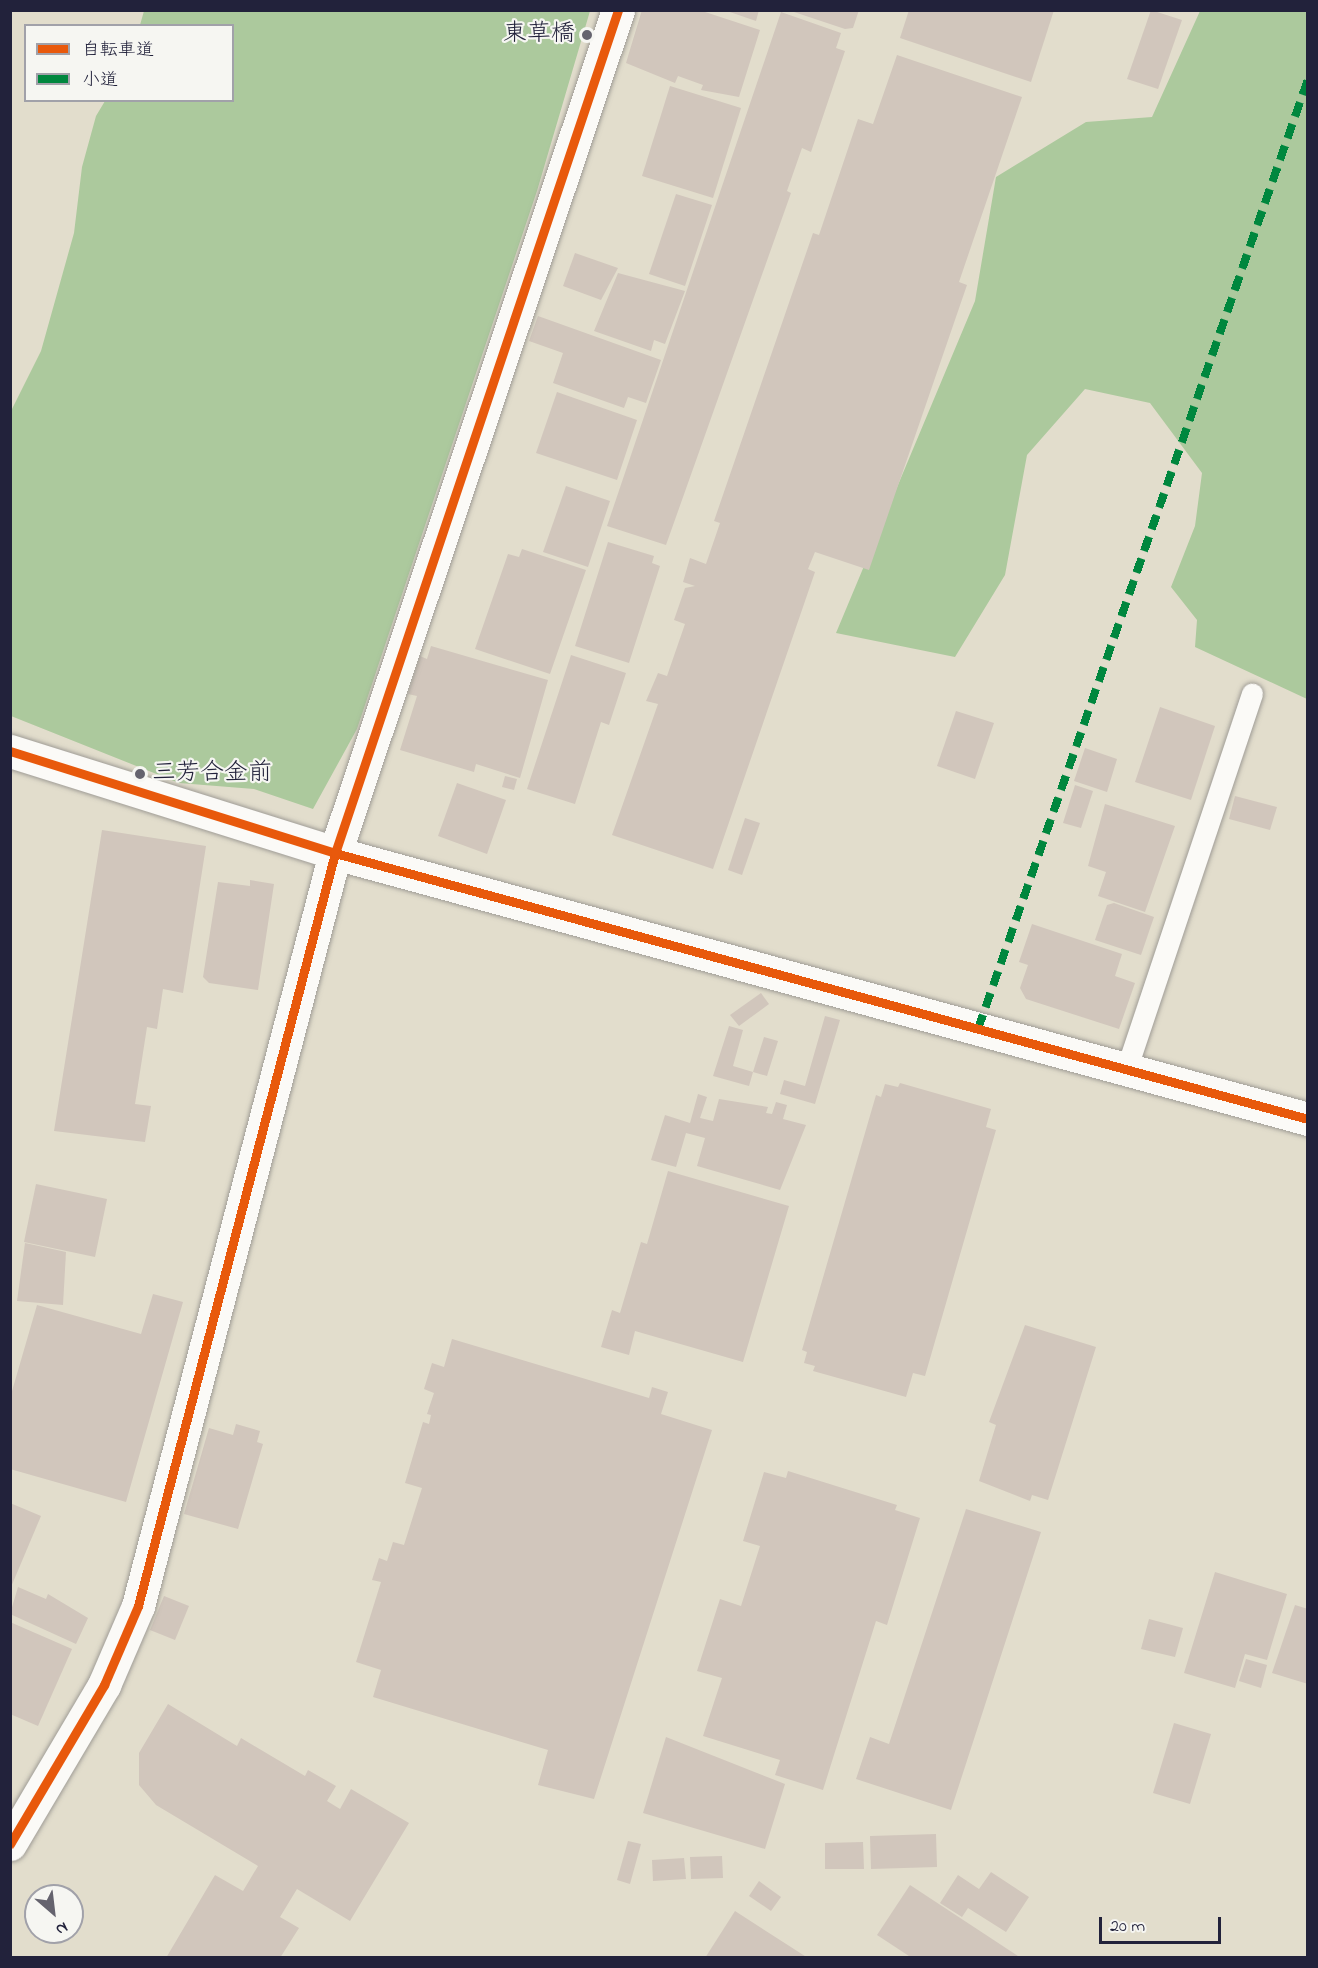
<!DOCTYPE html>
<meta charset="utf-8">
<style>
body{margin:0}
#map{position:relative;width:1318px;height:1968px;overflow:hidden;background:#e2ddcc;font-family:"Indie Flower","Klee One",sans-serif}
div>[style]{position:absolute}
.forest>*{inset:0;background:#acc99d}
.building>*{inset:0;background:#d1c6bc}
.roads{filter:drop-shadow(0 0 2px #9f9c96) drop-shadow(0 0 2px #9f9c96)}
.lane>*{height:21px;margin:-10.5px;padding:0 10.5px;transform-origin:10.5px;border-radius:10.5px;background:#fbfaf7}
.secondary>*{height:33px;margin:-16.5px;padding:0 16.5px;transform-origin:16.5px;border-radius:16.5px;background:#fbfaf7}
.quiet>*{height:8px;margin-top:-4px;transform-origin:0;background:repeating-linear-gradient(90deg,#00873e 0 15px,transparent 0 23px)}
.cycleway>*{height:9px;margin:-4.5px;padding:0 4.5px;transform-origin:4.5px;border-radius:4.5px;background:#e8590c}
.dots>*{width:16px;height:16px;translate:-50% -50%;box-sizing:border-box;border:3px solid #f6f6f2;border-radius:50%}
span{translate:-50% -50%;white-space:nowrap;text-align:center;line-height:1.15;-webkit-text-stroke:4.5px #f6f6f2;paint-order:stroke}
.poi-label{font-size:24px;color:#22223b}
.right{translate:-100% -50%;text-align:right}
.left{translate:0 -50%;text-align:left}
.frame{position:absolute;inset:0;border:12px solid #22223b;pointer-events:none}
.legend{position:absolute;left:24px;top:24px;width:210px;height:78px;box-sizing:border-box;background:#f6f6f2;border:2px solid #a1a1a9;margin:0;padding:8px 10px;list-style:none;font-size:18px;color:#22223b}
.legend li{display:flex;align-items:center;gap:12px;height:30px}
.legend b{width:30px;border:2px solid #a1a1a9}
.north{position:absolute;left:24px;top:1884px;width:60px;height:60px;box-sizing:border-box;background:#f6f6f2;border:2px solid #a1a1a9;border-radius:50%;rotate:152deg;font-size:16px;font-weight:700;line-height:24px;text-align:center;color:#22223b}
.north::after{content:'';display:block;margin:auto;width:21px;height:27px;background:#65636e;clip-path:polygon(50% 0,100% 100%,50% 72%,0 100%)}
.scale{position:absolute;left:1099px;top:1917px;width:122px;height:27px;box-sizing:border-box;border:3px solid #22223b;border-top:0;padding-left:8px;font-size:18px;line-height:21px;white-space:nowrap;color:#22223b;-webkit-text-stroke:4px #f6f6f2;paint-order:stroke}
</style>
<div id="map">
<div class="forest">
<div style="clip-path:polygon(144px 11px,590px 11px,537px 191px,357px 729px,313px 809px,254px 789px,179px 783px,11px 716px,11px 411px,41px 351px,74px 233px,82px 167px,96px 116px,105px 101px,232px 100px,232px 26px,140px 25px)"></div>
<div style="clip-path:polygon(1200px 11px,1307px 11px,1307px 699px,1195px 647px,1197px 620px,1171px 587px,1195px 526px,1202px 473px,1150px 403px,1085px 389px,1027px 455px,1005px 575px,955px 657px,836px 633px,975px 301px,996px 177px,1086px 122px,1152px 117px)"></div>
</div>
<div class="building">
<div style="clip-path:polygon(642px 10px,699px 10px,760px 30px,739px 97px,701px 90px,703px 85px,678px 76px,675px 83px,626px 63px)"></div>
<div style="clip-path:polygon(724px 10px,759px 10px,756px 21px)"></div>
<div style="clip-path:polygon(859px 10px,853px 28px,845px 29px,791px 11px)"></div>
<div style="clip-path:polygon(909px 10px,1054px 10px,1031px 82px,900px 38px)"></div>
<div style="clip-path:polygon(1151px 10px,1182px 20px,1158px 89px,1127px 79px)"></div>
<div style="clip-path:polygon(781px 12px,841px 33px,836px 48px,845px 51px,811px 152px,802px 148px,787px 191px,791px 193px,666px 545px,607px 526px)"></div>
<div style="clip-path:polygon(897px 55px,1022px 97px,959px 282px,967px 285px,869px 570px,815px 552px,808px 569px,815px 572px,713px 869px,612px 835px,658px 704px,646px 701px,658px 673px,667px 676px,685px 624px,674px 620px,685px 588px,695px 586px,683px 582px,690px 558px,706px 564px,720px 523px,714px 521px,813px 233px,819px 235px,858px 119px,873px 124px)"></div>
<div style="clip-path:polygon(670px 86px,741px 108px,713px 198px,642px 176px)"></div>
<div style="clip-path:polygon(676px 194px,712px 205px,685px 286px,649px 274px)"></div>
<div style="clip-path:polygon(575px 253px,618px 268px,601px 300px,563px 286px)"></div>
<div style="clip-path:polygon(618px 273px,685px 291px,665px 344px,654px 340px,651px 351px,594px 331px)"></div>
<div style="clip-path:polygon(538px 316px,661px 360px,646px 403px,628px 397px,624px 408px,553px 383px,563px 353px,529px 341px)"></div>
<div style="clip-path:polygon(557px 392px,637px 420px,617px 480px,536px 453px)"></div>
<div style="clip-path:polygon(566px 486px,610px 501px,588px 567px,543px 552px)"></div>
<div style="clip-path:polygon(608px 542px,654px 556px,652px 563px,660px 566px,629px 663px,575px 646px)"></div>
<div style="clip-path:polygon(522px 549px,586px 570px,550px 674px,475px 649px,508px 554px,519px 557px)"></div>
<div style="clip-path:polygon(431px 646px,548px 680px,520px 778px,476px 764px,474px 772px,400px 750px,417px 696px,408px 694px,420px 656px,427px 659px)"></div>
<div style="clip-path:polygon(571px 655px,626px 673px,609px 725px,601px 722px,575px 804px,527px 789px)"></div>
<div style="clip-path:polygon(1160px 707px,1215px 726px,1191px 800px,1135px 782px)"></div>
<div style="clip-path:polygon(956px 711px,994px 723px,975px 779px,937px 766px)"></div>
<div style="clip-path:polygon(1085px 748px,1117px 759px,1107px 792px,1074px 781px)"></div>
<div style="clip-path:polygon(505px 776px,517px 779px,514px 790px,502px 787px)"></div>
<div style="clip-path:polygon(457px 783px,506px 800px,487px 854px,438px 836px)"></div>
<div style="clip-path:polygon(1075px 785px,1093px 791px,1081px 828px,1063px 823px)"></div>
<div style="clip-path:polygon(1235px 796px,1277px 807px,1270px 830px,1229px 819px)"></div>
<div style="clip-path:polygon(1105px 804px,1175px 826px,1145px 912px,1098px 896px,1106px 872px,1088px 866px)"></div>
<div style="clip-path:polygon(745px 818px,760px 823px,742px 875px,728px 870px)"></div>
<div style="clip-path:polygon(102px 830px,206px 846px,183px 993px,163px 989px,157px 1029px,147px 1027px,135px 1104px,151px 1106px,145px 1142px,54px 1131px)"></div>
<div style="clip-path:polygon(250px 880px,274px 884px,258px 990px,209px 983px,203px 977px,218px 882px,250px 886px)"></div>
<div style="clip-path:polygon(1114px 903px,1154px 917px,1141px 955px,1095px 940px,1107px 905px)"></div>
<div style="clip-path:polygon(1032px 924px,1122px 954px,1115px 976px,1135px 983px,1119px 1029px,1026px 999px,1020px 988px,1028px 965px,1019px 962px)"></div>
<div style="clip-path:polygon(761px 993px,769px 1004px,739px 1026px,730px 1015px)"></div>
<div style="clip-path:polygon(825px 1016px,840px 1020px,815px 1104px,780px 1094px,784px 1080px,805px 1086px)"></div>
<div style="clip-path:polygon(729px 1026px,743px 1030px,733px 1066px,753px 1072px,749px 1086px,713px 1076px)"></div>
<div style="clip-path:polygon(764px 1037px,778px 1041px,767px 1076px,753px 1072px)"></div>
<div style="clip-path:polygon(900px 1083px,991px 1109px,986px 1127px,996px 1130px,925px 1376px,913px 1373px,906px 1397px,813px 1371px,815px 1366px,804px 1363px,807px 1352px,802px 1350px,876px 1095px,881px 1097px,885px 1084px,898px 1087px)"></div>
<div style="clip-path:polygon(698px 1094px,707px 1097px,700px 1118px,713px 1121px,719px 1099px,768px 1107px,766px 1113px,772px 1114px,776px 1102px,787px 1105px,783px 1119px,806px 1125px,780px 1190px,697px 1166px,705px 1138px,686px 1133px,676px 1167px,651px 1160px,665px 1115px,690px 1123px)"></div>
<div style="clip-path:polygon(668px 1171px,789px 1206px,743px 1362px,635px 1331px,629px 1355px,601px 1347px,612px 1310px,620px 1313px,641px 1242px,647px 1244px)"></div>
<div style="clip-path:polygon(36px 1184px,107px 1199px,95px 1257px,24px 1242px)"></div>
<div style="clip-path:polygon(25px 1243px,66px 1252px,63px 1305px,17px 1301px)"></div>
<div style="clip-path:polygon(153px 1294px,183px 1302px,126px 1502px,10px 1469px,10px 1398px,37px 1305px,141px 1334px)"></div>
<div style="clip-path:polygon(1025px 1325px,1096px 1347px,1048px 1500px,1032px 1495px,1030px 1501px,979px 1481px,996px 1425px,989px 1422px)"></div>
<div style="clip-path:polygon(452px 1339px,649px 1398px,652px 1387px,668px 1392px,661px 1414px,712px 1430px,594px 1799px,538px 1785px,548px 1750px,373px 1697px,381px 1670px,356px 1662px,381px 1582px,372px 1580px,379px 1558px,387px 1561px,393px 1542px,404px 1545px,422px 1488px,405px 1483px,423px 1422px,429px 1424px,431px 1415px,427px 1414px,434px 1393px,424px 1389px,432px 1363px,444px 1367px)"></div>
<div style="clip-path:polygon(236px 1424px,260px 1431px,257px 1442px,263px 1444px,238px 1529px,184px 1514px,209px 1428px,233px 1435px)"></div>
<div style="clip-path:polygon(788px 1471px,897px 1505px,895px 1510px,920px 1518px,887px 1625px,876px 1621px,823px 1790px,775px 1775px,780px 1760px,703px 1736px,722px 1678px,697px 1671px,720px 1599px,741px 1606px,760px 1546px,743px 1541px,764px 1472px,786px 1478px)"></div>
<div style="clip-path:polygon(10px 1503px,41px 1516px,11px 1587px,10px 1587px)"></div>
<div style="clip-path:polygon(966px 1509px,1041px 1532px,951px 1810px,856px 1779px,870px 1737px,889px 1744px)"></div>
<div style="clip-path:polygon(1215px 1572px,1287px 1594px,1267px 1660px,1245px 1654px,1235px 1688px,1184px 1673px)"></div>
<div style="clip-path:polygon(18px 1587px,46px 1599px,48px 1594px,88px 1618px,76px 1644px,10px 1614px)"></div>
<div style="clip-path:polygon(164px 1596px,189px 1606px,175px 1640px,150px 1630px)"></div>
<div style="clip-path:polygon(1295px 1605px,1308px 1609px,1308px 1684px,1272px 1673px)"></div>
<div style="clip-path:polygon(1149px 1619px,1183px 1628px,1175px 1657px,1141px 1649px)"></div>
<div style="clip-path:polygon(10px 1622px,72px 1649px,38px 1726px,10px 1714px)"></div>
<div style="clip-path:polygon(1246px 1659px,1267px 1665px,1261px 1688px,1239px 1681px)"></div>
<div style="clip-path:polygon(168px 1704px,237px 1746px,241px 1738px,305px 1776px,308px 1770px,336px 1786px,327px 1801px,340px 1809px,351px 1789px,409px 1823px,350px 1921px,297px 1889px,280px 1917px,299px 1928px,280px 1958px,166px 1958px,215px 1875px,243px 1891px,258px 1866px,156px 1805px,139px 1785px,139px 1753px)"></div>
<div style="clip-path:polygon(1174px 1723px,1211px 1734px,1190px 1804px,1153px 1793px)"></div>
<div style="clip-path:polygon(666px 1737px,785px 1784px,765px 1849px,643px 1813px)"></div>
<div style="clip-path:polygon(936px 1834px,937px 1867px,871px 1869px,870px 1836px)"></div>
<div style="clip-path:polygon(628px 1841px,641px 1844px,630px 1884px,617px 1880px)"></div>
<div style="clip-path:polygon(863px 1842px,864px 1869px,825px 1869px,825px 1843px)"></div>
<div style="clip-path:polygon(722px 1856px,723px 1878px,691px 1879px,690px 1857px)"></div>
<div style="clip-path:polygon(684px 1858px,686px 1879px,653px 1881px,652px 1860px)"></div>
<div style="clip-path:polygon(991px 1872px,1029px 1897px,1006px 1932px,968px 1908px,962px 1917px,940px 1903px,958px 1875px,979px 1889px)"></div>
<div style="clip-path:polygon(759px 1881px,781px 1897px,771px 1911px,749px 1896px)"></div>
<div style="clip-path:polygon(910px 1885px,1021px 1958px,912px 1958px,877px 1935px)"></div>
<div style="clip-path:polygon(735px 1911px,808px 1958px,705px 1958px)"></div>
</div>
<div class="roads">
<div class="lane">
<div style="left:1126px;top:1070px;width:397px;rotate:-71.5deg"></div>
</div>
<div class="secondary">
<div style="left:10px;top:751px;width:341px;rotate:17.4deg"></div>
<div style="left:335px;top:853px;width:1009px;rotate:15.29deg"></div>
<div style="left:10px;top:1844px;width:185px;rotate:-59.4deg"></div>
<div style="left:104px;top:1685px;width:86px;rotate:-66.7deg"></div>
<div style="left:138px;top:1606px;width:778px;rotate:-75.34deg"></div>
<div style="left:335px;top:853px;width:889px;rotate:-71.44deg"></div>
</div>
</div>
<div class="quiet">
<div style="left:978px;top:1029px;width:1006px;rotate:-70.84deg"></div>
</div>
<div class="cycleway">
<div style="left:10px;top:751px;width:341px;rotate:17.4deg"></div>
<div style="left:335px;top:853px;width:1009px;rotate:15.29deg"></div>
<div style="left:10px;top:1844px;width:185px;rotate:-59.4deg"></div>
<div style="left:104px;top:1685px;width:86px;rotate:-66.7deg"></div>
<div style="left:138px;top:1606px;width:778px;rotate:-75.34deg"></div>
<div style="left:335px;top:853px;width:889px;rotate:-71.44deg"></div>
</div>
<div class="dots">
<div style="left:587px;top:35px;background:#65636e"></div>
<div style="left:140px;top:774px;background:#65636e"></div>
</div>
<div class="poi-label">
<span class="right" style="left:575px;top:35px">東草橋</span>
<span class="left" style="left:152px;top:774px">三芳合金前</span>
</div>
<div class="frame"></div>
<ul class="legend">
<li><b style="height:8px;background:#e8590c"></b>自転車道</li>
<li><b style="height:8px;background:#00873e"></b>小道</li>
</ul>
<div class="north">N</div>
<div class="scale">20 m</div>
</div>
